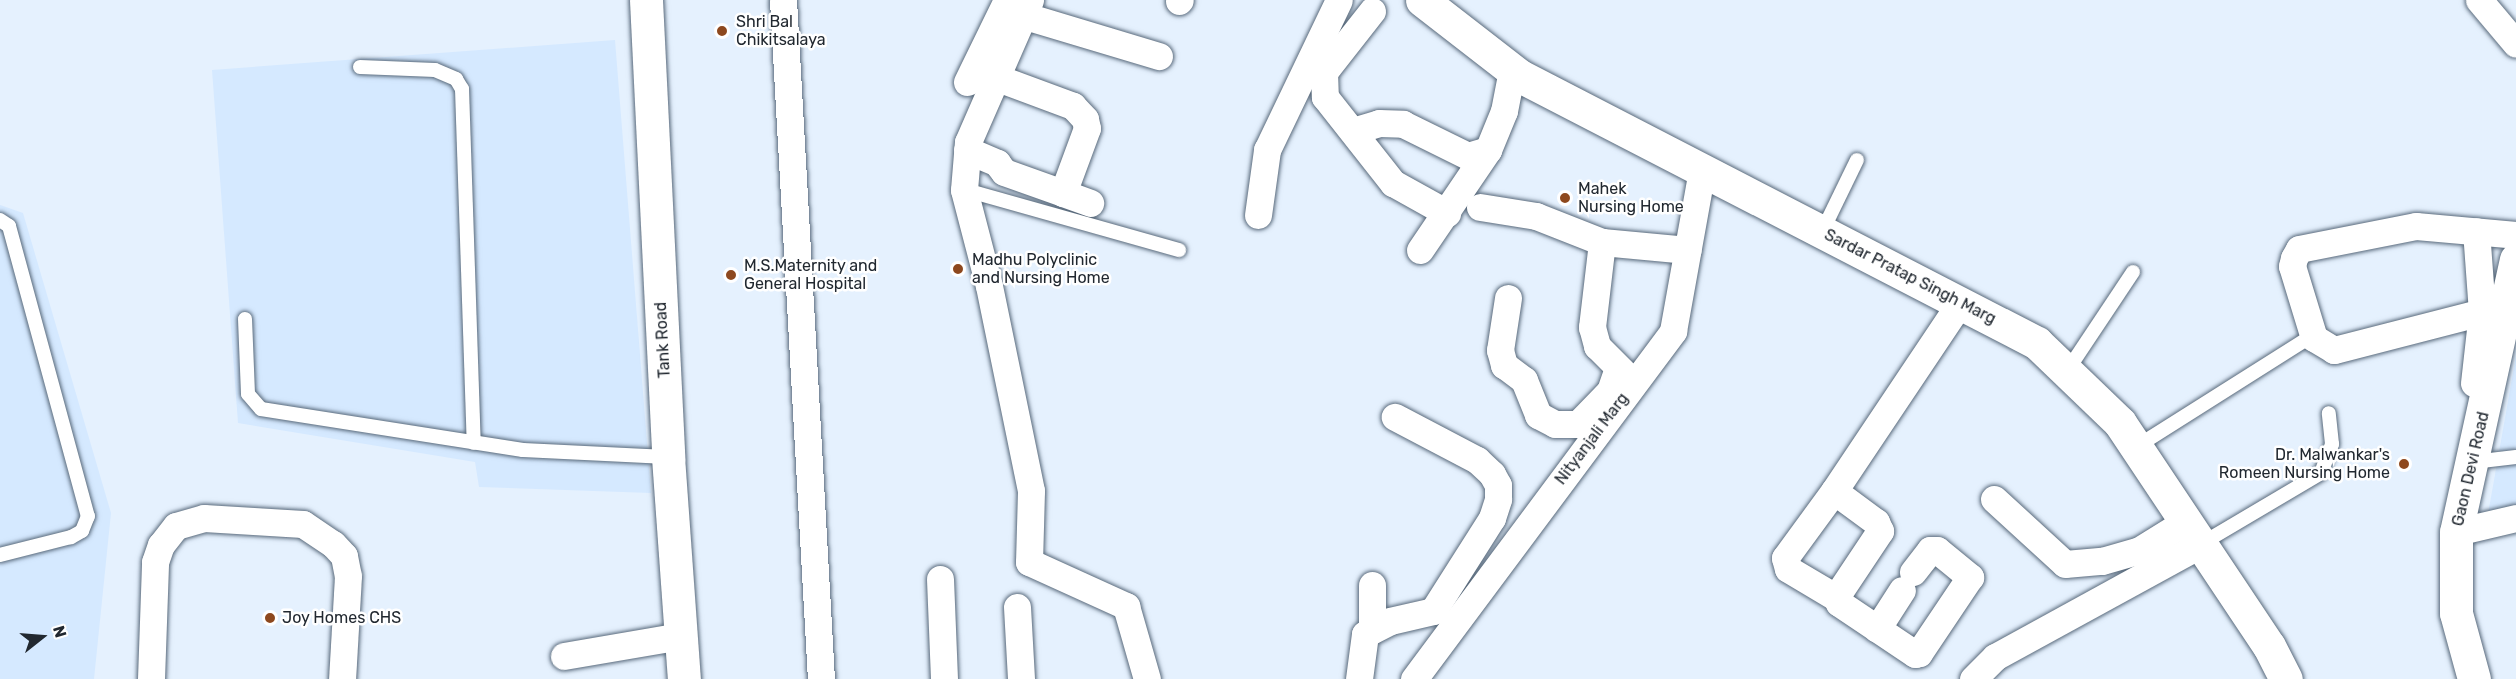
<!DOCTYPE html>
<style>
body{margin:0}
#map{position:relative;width:2516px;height:679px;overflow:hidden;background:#e5f1fe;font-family:Rubik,sans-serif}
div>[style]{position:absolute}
.built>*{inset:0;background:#d5e9ff}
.roads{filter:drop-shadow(0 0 2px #58697b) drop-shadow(0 0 2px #58697b)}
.lane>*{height:14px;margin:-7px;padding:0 7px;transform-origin:7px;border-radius:7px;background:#fff}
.street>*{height:27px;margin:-13.5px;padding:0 13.5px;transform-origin:13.5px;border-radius:13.5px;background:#fff}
.secondary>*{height:33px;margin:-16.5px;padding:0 16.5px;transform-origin:16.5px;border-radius:16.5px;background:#fff}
.dots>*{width:16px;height:16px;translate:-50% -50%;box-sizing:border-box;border:3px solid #fff;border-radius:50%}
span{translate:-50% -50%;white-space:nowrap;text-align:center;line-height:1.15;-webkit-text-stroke:5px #fff;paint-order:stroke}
.poi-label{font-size:16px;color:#212830}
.left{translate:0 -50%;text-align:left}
.right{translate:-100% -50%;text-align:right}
.street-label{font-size:16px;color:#212830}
.north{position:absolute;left:12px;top:607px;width:60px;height:60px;-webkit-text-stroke:4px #fff;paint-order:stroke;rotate:73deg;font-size:16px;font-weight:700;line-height:24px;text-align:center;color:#212830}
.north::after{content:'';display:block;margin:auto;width:21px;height:27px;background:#212830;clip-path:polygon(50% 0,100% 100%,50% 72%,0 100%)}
</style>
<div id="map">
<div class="built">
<div style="clip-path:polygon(615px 40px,651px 493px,479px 487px,475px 462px,238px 423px,212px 70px)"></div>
<div style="clip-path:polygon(0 205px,23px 213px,111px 513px,94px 679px,0 679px)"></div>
<div style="clip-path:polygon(2516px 356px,2516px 509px,2488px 514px)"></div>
</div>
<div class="roads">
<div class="lane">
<div style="left:360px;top:67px;width:75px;rotate:2.3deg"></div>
<div style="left:435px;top:70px;width:23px;rotate:23deg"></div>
<div style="left:456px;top:79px;width:12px;rotate:59deg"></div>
<div style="left:462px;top:89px;width:354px;rotate:88.1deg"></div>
<div style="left:976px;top:193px;width:211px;rotate:15.7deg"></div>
<div style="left:0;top:220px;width:11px;rotate:34deg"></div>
<div style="left:9px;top:226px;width:301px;rotate:74.8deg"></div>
<div style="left:88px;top:516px;width:16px;rotate:112deg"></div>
<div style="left:82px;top:531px;width:13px;rotate:151deg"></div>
<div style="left:71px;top:537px;width:73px;rotate:165.8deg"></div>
<div style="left:1822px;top:232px;width:80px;rotate:-64.1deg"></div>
<div style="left:245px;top:319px;width:75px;rotate:87.7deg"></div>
<div style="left:248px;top:394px;width:20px;rotate:49deg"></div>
<div style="left:261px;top:409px;width:265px;rotate:8.9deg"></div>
<div style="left:523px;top:450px;width:144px;rotate:2.8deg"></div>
<div style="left:2067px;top:371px;width:119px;rotate:-56.3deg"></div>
<div style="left:2136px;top:447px;width:200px;rotate:-32.3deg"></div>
<div style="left:2473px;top:462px;width:43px;rotate:-6.6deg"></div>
<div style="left:2201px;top:544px;width:139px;rotate:-30.6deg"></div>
<div style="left:2321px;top:473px;width:31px;rotate:-69deg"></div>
<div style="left:2332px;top:444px;width:31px;rotate:-96deg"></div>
</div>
<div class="street">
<div style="left:783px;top:0;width:680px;rotate:86.8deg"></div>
<div style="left:1030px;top:0;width:155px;rotate:113.6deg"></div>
<div style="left:968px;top:142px;width:48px;rotate:94.8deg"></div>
<div style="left:964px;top:190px;width:99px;rotate:75.4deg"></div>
<div style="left:989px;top:286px;width:209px;rotate:78.4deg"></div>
<div style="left:1031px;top:491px;width:71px;rotate:91.6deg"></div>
<div style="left:1029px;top:562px;width:107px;rotate:24.4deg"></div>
<div style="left:1126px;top:606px;width:76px;rotate:74deg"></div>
<div style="left:2479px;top:0;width:57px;rotate:49.9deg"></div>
<div style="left:1179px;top:1px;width:1px;rotate:-45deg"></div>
<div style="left:1372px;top:11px;width:78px;rotate:128.2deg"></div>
<div style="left:1324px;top:72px;width:25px;rotate:88deg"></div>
<div style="left:1325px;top:97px;width:110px;rotate:51.7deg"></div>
<div style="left:1393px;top:183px;width:62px;rotate:29.1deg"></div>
<div style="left:1022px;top:15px;width:143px;rotate:16.7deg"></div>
<div style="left:967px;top:82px;width:91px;rotate:-64deg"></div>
<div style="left:1353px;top:131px;width:27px;rotate:-17deg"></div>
<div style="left:1379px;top:123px;width:24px;rotate:2deg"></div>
<div style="left:1403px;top:124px;width:72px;rotate:26.2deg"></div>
<div style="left:1468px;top:156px;width:21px;rotate:-17deg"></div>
<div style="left:967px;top:150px;width:33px;rotate:23deg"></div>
<div style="left:997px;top:163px;width:11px;rotate:52deg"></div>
<div style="left:1004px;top:172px;width:63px;rotate:19.6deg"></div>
<div style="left:1063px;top:193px;width:69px;rotate:-69.7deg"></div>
<div style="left:1087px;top:128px;width:9px;rotate:-103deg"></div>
<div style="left:1085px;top:119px;width:18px;rotate:-133deg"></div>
<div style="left:1073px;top:106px;width:83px;rotate:-159.6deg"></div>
<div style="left:1063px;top:193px;width:29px;rotate:20deg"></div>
<div style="left:1480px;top:207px;width:57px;rotate:9.1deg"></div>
<div style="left:1536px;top:216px;width:71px;rotate:21.5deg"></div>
<div style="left:1602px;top:242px;width:86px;rotate:5.3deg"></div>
<div style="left:1258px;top:215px;width:66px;rotate:-82.1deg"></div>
<div style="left:1267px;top:150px;width:166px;rotate:-64.4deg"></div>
<div style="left:1602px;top:242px;width:86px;rotate:96.7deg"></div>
<div style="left:1592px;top:327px;width:20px;rotate:75deg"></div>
<div style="left:1597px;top:346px;width:47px;rotate:45deg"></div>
<div style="left:1420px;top:250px;width:121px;rotate:-55.8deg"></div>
<div style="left:1488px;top:150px;width:42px;rotate:-67.7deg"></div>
<div style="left:1504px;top:111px;width:42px;rotate:-79deg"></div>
<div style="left:1508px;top:298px;width:53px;rotate:98.7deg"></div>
<div style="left:1500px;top:350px;width:16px;rotate:75deg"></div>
<div style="left:1504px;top:365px;width:25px;rotate:37deg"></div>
<div style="left:1524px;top:380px;width:38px;rotate:68deg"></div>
<div style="left:1538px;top:415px;width:19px;rotate:28deg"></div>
<div style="left:1555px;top:424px;width:23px"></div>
<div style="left:1578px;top:424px;width:46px;rotate:-45.9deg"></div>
<div style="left:1610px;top:391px;width:24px;rotate:-71deg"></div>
<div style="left:2482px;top:312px;width:153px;rotate:165.6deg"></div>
<div style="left:2334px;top:350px;width:23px;rotate:-149deg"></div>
<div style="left:2314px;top:338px;width:75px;rotate:-107deg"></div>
<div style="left:2292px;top:266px;width:8px;rotate:-76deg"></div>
<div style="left:2294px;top:258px;width:10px;rotate:-61deg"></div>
<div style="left:2299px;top:249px;width:119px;rotate:-11.1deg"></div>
<div style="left:2416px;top:226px;width:100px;rotate:5.1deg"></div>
<div style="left:2474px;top:383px;width:71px;rotate:-83.6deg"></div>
<div style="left:2482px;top:312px;width:81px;rotate:-94.2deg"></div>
<div style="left:1834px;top:491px;width:83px;rotate:126.2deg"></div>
<div style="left:1785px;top:558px;width:11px;rotate:75deg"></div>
<div style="left:1788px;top:569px;width:57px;rotate:30.6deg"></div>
<div style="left:1994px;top:499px;width:96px;rotate:42.5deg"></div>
<div style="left:2065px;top:564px;width:37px;rotate:-5deg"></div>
<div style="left:2102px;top:561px;width:37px;rotate:-16deg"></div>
<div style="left:2138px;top:551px;width:55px;rotate:-31.7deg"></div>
<div style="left:2456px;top:532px;width:62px;rotate:-13.1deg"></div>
<div style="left:1913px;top:572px;width:28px;rotate:-52deg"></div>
<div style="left:1930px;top:550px;width:7px"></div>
<div style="left:1937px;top:550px;width:43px;rotate:39.3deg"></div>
<div style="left:1970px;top:577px;width:92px;rotate:123.9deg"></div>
<div style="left:1919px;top:653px;width:4px;rotate:166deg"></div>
<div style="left:1915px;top:654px;width:92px;rotate:-146.1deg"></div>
<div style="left:1839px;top:603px;width:9px;rotate:-96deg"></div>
<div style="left:1838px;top:594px;width:76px;rotate:-56.3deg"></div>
<div style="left:1880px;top:531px;width:10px;rotate:-114deg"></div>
<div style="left:1876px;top:522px;width:52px;rotate:-143.6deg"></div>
<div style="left:1834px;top:491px;width:226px;rotate:-56.2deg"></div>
<div style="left:940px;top:579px;width:100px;rotate:87.7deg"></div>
<div style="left:1372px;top:585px;width:45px;rotate:90deg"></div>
<div style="left:1017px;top:607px;width:72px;rotate:86.8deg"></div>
<div style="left:1877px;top:629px;width:46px;rotate:-57.3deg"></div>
<div style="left:564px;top:656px;width:119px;rotate:-9.7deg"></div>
<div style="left:151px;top:679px;width:117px;rotate:-88deg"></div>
<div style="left:155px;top:562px;width:18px;rotate:-71deg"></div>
<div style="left:161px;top:545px;width:24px;rotate:-52deg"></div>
<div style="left:176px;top:526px;width:29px;rotate:-16deg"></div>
<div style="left:204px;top:518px;width:99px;rotate:3.5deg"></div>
<div style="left:303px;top:524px;width:36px;rotate:34deg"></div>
<div style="left:333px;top:544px;width:16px;rotate:47deg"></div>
<div style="left:344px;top:556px;width:20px;rotate:79deg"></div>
<div style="left:348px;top:576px;width:103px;rotate:93.3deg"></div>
<div style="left:1359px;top:679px;width:45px;rotate:-82.4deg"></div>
<div style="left:1365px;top:634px;width:28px;rotate:-27deg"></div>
<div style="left:1390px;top:621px;width:44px;rotate:-13.1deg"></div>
<div style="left:1433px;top:611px;width:110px;rotate:-57.6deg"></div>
<div style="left:1492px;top:518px;width:20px;rotate:-72deg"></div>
<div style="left:1498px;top:499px;width:14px;rotate:-90deg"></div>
<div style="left:1498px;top:485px;width:13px;rotate:-119deg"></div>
<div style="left:1492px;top:474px;width:21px;rotate:-137deg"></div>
<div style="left:1477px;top:460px;width:93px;rotate:-152.3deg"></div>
<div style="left:1414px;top:679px;width:434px;rotate:-53.3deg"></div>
<div style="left:1673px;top:331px;width:164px;rotate:-79.8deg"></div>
<div style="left:1973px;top:679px;width:31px;rotate:-45deg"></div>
<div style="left:1995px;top:657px;width:235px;rotate:-28.7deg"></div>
</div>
<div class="secondary">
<div style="left:646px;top:0;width:458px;rotate:87.2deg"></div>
<div style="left:668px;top:457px;width:223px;rotate:85.9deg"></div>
<div style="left:1422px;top:0;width:124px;rotate:37.8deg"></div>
<div style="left:1520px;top:76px;width:582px;rotate:27.31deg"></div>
<div style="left:2037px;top:343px;width:115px;rotate:43.9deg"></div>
<div style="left:2120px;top:423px;width:268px;rotate:56.3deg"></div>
<div style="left:2269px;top:646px;width:37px;rotate:63deg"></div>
<div style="left:2474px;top:679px;width:68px;rotate:-105.3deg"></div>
<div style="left:2456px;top:613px;width:81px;rotate:-90deg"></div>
<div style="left:2456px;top:532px;width:279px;rotate:-77.6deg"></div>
</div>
</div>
<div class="dots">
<div style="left:722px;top:31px;background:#8d481e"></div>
<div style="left:1565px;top:198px;background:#8d481e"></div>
<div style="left:958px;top:269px;background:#8d481e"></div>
<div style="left:731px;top:275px;background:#8d481e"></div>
<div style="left:2404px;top:464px;background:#8d481e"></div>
<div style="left:270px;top:618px;background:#8d481e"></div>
</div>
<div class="poi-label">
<span class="left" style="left:736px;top:31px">Shri Bal<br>Chikitsalaya</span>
<span class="left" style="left:1578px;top:198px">Mahek<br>Nursing Home</span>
<span class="left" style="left:972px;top:269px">Madhu Polyclinic<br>and Nursing Home</span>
<span class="left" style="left:744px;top:275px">M.S.Maternity and<br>General Hospital</span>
<span class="right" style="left:2390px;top:464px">Dr. Malwankar's<br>Romeen Nursing Home</span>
<span class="left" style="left:282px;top:618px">Joy Homes CHS</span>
</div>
<div class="street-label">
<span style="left:1910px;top:277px;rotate:27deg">Sardar Pratap Singh Marg</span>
<span style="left:663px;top:340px;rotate:-93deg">Tank Road</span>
<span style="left:1592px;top:439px;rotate:-53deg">Nityanjali Marg</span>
<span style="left:2471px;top:469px;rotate:-77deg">Gaon Devi Road</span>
</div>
<div class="north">N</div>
</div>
